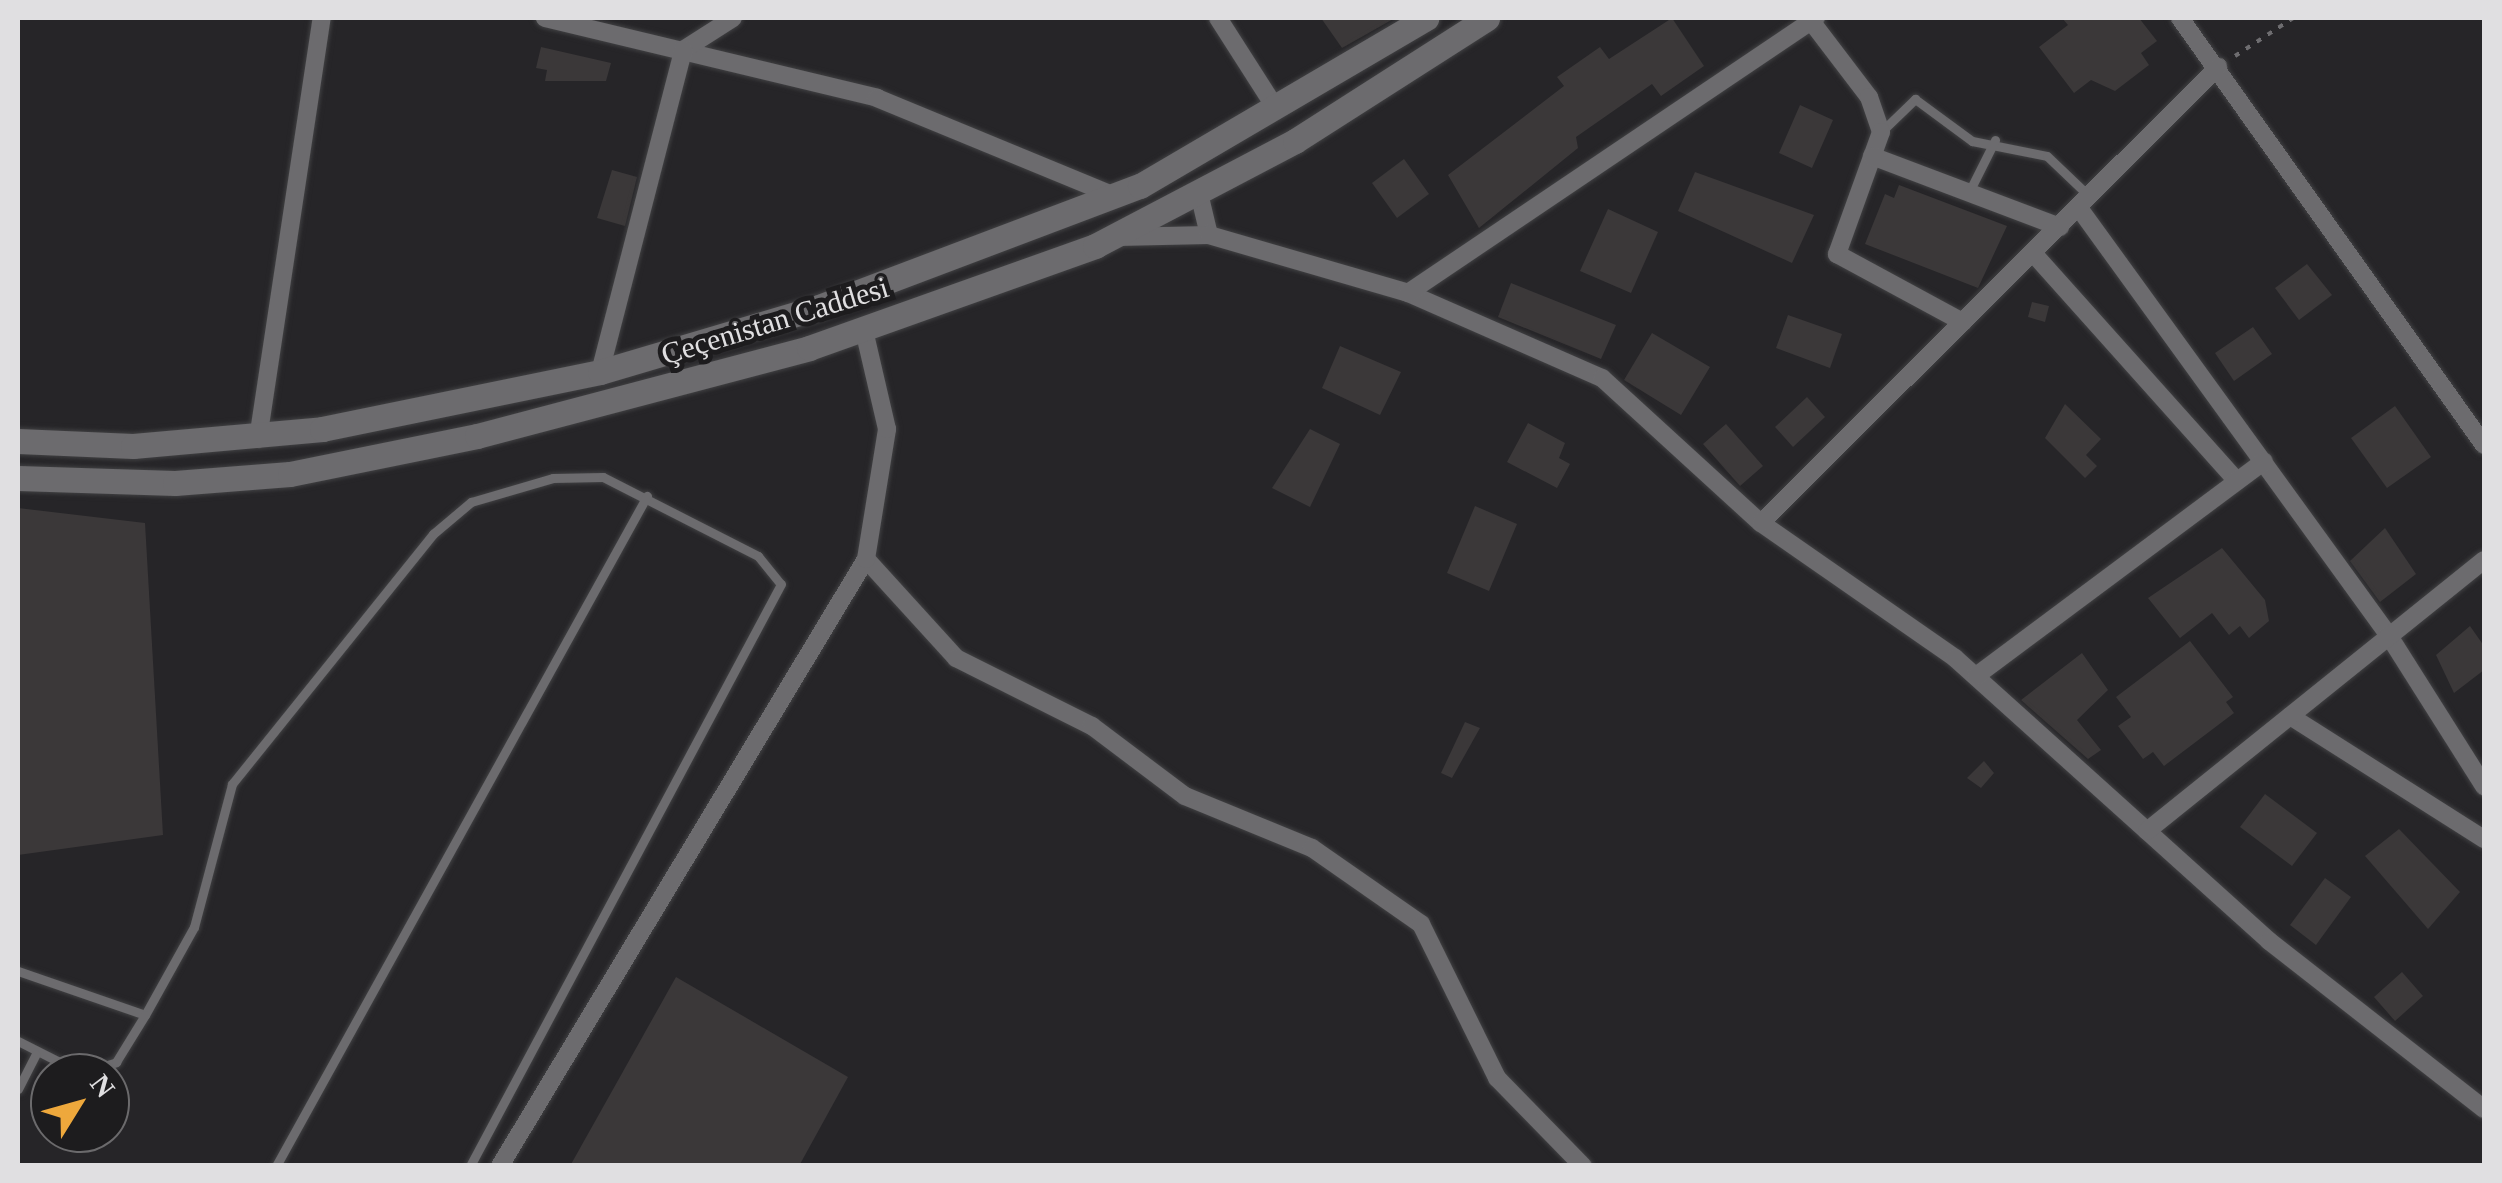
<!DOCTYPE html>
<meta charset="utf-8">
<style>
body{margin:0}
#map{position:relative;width:2502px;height:1183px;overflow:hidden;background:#262528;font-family:Georgia,serif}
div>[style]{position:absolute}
.building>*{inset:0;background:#3b3839}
.path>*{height:4px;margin-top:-2px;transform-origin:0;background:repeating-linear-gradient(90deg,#6e6d70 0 5px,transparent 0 13px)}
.roads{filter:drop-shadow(0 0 2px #414143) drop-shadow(0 0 2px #414143)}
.service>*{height:9px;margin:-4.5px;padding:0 4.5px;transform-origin:4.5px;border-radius:4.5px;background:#6c6b6e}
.minor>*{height:18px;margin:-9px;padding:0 9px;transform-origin:9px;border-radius:9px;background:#6c6b6e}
.secondary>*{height:25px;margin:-12.5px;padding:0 12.5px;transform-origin:12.5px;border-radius:12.5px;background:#6c6b6e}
span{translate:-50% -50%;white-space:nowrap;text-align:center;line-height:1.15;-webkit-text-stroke:10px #1d1c1e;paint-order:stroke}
.street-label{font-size:30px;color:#e0dfe1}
.frame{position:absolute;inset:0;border:20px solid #e0dfe1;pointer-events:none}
.north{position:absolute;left:30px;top:1053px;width:100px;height:100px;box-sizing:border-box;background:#1d1c1e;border:2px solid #6b6a6c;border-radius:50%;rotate:53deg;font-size:28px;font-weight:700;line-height:40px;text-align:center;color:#e0dfe1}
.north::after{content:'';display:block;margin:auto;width:35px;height:45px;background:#eea83c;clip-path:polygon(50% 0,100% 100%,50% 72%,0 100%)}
</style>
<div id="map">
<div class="building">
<div style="clip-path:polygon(1321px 18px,1395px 18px,1342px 48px)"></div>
<div style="clip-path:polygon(1672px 18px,1704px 66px,1661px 96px,1652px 84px,1576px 137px,1578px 148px,1479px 228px,1448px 175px,1564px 86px,1557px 77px,1600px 47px,1609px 59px)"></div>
<div style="clip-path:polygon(2062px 18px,2139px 18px,2157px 41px,2141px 53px,2149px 65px,2115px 91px,2091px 80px,2074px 93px,2039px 47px,2068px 25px)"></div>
<div style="clip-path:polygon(541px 47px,611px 63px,606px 81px,545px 81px,547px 70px,536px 68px)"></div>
<div style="clip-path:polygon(1800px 105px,1833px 120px,1812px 168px,1779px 153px)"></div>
<div style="clip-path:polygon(1404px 159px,1429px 194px,1397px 218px,1372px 183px)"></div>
<div style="clip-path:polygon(612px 170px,637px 177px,625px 226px,597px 218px)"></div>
<div style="clip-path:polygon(1695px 172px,1814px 215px,1792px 263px,1678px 211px)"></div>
<div style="clip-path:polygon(1899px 185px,2007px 226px,1978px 288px,1865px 244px,1885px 194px,1894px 198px)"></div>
<div style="clip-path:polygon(1608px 209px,1658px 232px,1631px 293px,1580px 271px)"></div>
<div style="clip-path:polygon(2307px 264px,2332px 295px,2299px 320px,2275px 288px)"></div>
<div style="clip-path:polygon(1511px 283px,1616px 325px,1601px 359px,1498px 317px)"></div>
<div style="clip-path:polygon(2032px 302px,2049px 306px,2045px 322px,2028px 317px)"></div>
<div style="clip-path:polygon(1788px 315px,1842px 334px,1830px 368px,1776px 348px)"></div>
<div style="clip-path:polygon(2253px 327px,2272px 354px,2234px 381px,2215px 353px)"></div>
<div style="clip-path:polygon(1652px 333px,1710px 367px,1681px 415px,1624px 380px)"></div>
<div style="clip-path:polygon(1340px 346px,1401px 372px,1380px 415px,1322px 388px)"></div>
<div style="clip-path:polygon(1807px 397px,1825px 417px,1793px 447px,1775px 427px)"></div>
<div style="clip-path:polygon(2065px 404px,2101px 439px,2086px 455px,2097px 466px,2085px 478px,2045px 438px)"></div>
<div style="clip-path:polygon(2395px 406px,2431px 457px,2387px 488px,2351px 438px)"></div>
<div style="clip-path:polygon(1528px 423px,1565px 443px,1559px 458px,1570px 464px,1557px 488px,1507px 462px)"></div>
<div style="clip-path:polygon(1726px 424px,1763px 466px,1740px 486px,1703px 444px)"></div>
<div style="clip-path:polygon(1310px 429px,1340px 444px,1310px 507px,1272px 488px)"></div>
<div style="clip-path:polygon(1475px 506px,1517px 524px,1489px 591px,1447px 573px)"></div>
<div style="clip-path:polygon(18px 508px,145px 523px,163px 835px,18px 855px)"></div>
<div style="clip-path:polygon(2385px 528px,2416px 574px,2380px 602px,2350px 561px)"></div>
<div style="clip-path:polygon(2222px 548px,2265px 600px,2269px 621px,2249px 638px,2240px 626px,2229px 635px,2212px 613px,2180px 638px,2148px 598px)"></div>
<div style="clip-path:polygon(2470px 626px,2484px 646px,2484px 670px,2454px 693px,2436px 655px)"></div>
<div style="clip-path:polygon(2190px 641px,2233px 697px,2226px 702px,2234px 713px,2164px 766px,2153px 752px,2143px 759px,2118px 726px,2131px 717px,2116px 697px)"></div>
<div style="clip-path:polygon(2082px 653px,2108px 690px,2077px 720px,2101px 750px,2088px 759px,2021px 700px)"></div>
<div style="clip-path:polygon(1465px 722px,1480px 728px,1452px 778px,1441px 773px)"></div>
<div style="clip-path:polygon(1984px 761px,1994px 773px,1981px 788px,1967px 778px)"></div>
<div style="clip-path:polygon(2265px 794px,2317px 833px,2292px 866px,2240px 827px)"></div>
<div style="clip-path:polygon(2399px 829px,2460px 892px,2428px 929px,2365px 856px)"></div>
<div style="clip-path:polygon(2325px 878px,2351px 897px,2316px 945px,2290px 925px)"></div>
<div style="clip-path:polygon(2402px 972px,2423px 996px,2395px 1021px,2374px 997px)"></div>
<div style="clip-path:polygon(676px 977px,848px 1077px,799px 1166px,570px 1166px)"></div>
</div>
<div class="path">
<div style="left:2235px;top:56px;width:69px;rotate:-33.2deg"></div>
</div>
<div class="roads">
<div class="service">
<div style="left:1883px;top:130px;width:45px;rotate:-44.1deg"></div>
<div style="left:1915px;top:99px;width:71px;rotate:36.4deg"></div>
<div style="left:1972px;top:141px;width:76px;rotate:11.3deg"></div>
<div style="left:2047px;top:156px;width:59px;rotate:43.6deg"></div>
<div style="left:1970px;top:190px;width:56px;rotate:-63.4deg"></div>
<div style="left:18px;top:971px;width:134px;rotate:19.1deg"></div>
<div style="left:145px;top:1015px;width:101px;rotate:-60.9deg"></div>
<div style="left:194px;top:927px;width:148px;rotate:-75.1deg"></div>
<div style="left:232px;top:784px;width:321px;rotate:-51.2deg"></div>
<div style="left:433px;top:534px;width:50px;rotate:-40.1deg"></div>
<div style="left:471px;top:502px;width:85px;rotate:-16.3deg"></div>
<div style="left:553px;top:478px;width:50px;rotate:-1.1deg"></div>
<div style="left:603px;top:477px;width:174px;rotate:27deg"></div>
<div style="left:758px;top:556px;width:36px;rotate:51deg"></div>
<div style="left:781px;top:584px;width:660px;rotate:118.12deg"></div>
<div style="left:18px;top:1041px;width:71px;rotate:26.9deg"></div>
<div style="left:81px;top:1073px;width:37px;rotate:-17deg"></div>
<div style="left:116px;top:1062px;width:55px;rotate:-58.3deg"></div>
<div style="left:18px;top:1089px;width:39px;rotate:-63deg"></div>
<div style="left:276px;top:1166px;width:766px;rotate:-61.03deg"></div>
</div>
<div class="minor">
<div style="left:545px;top:18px;width:342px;rotate:13.5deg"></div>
<div style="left:877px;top:98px;width:260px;rotate:22.4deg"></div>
<div style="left:1218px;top:18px;width:106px;rotate:57.4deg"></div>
<div style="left:2180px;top:18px;width:524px;rotate:54.55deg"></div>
<div style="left:1811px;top:21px;width:96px;rotate:52.7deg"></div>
<div style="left:1869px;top:97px;width:37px;rotate:71deg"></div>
<div style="left:1881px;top:132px;width:130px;rotate:109.8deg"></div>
<div style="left:1837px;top:254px;width:143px;rotate:28.4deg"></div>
<div style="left:683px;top:50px;width:59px;rotate:-32.6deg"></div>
<div style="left:1872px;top:156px;width:201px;rotate:20.7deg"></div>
<div style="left:1199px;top:193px;width:43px;rotate:76.6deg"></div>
<div style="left:2079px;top:208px;width:528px;rotate:54.08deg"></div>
<div style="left:2389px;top:636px;width:178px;rotate:57.7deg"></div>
<div style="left:1117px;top:237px;width:92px;rotate:-1.2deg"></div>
<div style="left:1209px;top:235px;width:207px;rotate:16.2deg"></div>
<div style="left:1408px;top:293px;width:212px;rotate:23.7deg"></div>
<div style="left:1602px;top:378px;width:215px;rotate:42.4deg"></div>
<div style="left:1761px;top:523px;width:236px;rotate:34.8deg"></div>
<div style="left:1955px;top:658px;width:423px;rotate:42deg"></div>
<div style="left:2269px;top:941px;width:273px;rotate:38deg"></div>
<div style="left:2033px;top:253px;width:306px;rotate:48.2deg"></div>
<div style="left:1408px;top:293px;width:492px;rotate:-34deg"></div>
<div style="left:600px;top:372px;width:333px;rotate:-75.5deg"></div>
<div style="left:258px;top:439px;width:426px;rotate:-81.4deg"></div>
<div style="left:1761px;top:523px;width:646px;rotate:-44.94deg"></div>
<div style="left:866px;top:559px;width:134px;rotate:47.7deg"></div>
<div style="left:956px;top:658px;width:152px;rotate:26.6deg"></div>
<div style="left:1092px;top:726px;width:116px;rotate:37deg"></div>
<div style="left:1185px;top:796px;width:137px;rotate:22.3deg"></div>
<div style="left:1312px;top:848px;width:133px;rotate:34.9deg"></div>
<div style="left:1421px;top:924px;width:172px;rotate:63.7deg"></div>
<div style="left:1497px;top:1078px;width:123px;rotate:45.7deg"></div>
<div style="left:1976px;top:676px;width:359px;rotate:-36.7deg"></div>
<div style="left:2290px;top:716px;width:230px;rotate:32.4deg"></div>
<div style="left:2147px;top:831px;width:432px;rotate:-38.8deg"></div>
<div style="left:500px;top:1166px;width:709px;rotate:-58.91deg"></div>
<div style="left:866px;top:559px;width:132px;rotate:-80.8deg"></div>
<div style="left:887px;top:429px;width:102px;rotate:-103.1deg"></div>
</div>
<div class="secondary">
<div style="left:18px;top:441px;width:115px;rotate:2.5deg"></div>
<div style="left:133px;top:446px;width:190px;rotate:-5.1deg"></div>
<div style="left:322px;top:429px;width:284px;rotate:-11.6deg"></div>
<div style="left:600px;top:372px;width:228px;rotate:-16.5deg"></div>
<div style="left:819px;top:307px;width:343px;rotate:-20.7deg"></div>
<div style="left:1140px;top:186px;width:332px;rotate:-30.4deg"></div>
<div style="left:18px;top:478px;width:157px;rotate:1.8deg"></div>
<div style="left:175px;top:483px;width:115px;rotate:-4.5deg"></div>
<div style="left:290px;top:474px;width:191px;rotate:-11.5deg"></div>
<div style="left:477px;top:436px;width:343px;rotate:-14.8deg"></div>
<div style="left:809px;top:348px;width:304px;rotate:-19.6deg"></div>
<div style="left:1095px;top:246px;width:226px;rotate:-27.7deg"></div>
<div style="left:1295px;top:141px;width:228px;rotate:-32.6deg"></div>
</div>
</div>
<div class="street-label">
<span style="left:775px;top:321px;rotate:-17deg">Çeçenistan Caddesi</span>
</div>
<div class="frame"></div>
<div class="north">N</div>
</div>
